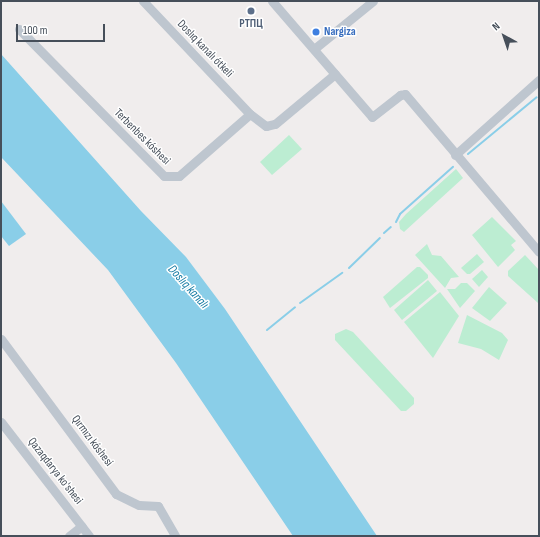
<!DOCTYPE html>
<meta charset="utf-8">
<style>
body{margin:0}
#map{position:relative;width:540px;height:537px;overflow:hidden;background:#f0eded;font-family:"Sofia Sans Condensed",sans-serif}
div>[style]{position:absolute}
.green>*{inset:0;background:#bcedd2}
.water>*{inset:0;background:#8acee8}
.stream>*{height:2px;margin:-1px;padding:0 1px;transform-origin:1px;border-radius:1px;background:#8acee8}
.minor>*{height:9px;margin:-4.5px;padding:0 4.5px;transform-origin:4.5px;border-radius:4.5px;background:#bec6cf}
.dots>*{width:11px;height:11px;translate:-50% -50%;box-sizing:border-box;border:2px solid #fff;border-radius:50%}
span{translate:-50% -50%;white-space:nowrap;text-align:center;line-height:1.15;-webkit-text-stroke:3px #fff;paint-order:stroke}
.service-label{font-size:12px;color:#4e5e75;font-weight:700}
.shop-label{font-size:12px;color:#366cbe;font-weight:700}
.left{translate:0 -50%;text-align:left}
.street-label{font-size:12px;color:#464f5a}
.water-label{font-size:13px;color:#1179a2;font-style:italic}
.frame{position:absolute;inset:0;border:2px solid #464f5a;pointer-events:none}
.north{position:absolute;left:484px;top:16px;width:40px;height:40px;-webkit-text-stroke:3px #fff;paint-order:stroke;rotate:320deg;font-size:11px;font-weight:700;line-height:16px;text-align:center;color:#464f5a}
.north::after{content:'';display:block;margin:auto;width:14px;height:18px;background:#464f5a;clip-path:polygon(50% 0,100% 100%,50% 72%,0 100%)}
.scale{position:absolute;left:16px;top:24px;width:89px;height:18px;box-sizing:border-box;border:2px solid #464f5a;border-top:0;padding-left:5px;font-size:12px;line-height:14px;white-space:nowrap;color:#464f5a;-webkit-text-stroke:3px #fff;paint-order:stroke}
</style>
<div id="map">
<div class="green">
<div style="clip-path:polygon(289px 135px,302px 149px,272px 175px,260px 162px)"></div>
<div style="clip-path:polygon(456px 169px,463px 178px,404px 232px,400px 229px,399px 222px,406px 214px)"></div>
<div style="clip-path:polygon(492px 217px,516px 241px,511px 245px,515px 250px,498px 267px,472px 235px)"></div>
<div style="clip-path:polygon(427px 244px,432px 255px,441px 256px,459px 277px,451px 278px,445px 288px,415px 255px)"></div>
<div style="clip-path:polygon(477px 254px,484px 262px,470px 274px,467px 274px,461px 268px)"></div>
<div style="clip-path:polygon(525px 255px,539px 270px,538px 303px,508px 276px,508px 271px)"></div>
<div style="clip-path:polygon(417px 267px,420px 267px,428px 275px,428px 278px,390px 308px,383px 297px)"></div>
<div style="clip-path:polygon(482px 270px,488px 277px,479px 287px,472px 279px)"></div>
<div style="clip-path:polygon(428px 280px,437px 291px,402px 320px,394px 310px)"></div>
<div style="clip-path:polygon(461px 283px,467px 283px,475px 291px,460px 308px,447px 289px,455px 289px)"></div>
<div style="clip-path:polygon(489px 287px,507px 303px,490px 321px,472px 308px)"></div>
<div style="clip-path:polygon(440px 292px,459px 316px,433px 358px,404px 322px)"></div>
<div style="clip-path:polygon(467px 315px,502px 333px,508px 340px,499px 360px,481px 349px,458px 343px)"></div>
<div style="clip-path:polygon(346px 329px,353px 332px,414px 398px,414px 404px,406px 411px,401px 411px,335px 340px,335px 334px)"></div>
</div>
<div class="water">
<div style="clip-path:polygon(1px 54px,141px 211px,186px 257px,225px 309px,377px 536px,293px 536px,176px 363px,108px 270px,1px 157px)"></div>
<div style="clip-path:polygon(1px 201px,26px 234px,9px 246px,1px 236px)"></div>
</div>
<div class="stream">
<div style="left:468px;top:154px;width:89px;rotate:-39.6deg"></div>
<div style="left:396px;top:222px;width:9px;rotate:-63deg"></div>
<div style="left:400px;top:214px;width:71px;rotate:-41.6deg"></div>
<div style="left:384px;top:233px;width:9px;rotate:-41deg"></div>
<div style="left:349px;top:268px;width:43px;rotate:-44.1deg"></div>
<div style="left:300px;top:303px;width:52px;rotate:-35.5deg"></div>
<div style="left:267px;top:330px;width:36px;rotate:-39deg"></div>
</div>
<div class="minor">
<div style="left:143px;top:1px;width:156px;rotate:46.6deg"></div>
<div style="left:272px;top:1px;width:153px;rotate:49.2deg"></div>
<div style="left:372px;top:117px;width:36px;rotate:-38deg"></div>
<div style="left:400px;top:95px;width:5px;rotate:-11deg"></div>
<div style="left:405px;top:94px;width:207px;rotate:49.7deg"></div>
<div style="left:19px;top:29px;width:206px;rotate:45.4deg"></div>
<div style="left:164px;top:176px;width:15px"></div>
<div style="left:179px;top:176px;width:94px;rotate:-41.1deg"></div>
<div style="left:250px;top:114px;width:20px;rotate:37deg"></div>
<div style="left:266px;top:126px;width:9px;rotate:-13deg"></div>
<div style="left:275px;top:124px;width:78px;rotate:-39.8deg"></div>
<div style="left:314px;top:49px;width:76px;rotate:-39.1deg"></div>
<div style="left:455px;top:155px;width:113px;rotate:-41.8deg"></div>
<div style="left:1px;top:339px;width:193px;rotate:53.4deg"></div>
<div style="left:116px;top:494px;width:25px;rotate:26deg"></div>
<div style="left:139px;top:505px;width:19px;rotate:3deg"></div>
<div style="left:158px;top:506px;width:34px;rotate:60deg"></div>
<div style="left:1px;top:422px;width:144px;rotate:52.3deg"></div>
<div style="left:69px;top:536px;width:16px;rotate:-38deg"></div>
</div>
<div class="dots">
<div style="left:251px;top:11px;background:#5c6f8a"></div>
<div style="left:316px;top:32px;background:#3f7fe0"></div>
</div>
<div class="service-label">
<span style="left:251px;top:24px">РТПЦ</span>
</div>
<div class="shop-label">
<span class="left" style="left:324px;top:32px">Nargiza</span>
</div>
<div class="street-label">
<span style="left:205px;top:49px;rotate:46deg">Doslıq kanalı ótkeli</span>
<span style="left:142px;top:137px;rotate:45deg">Terbenbes kóshesi</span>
<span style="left:92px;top:441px;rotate:53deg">Qırmızı kóshesi</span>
<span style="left:55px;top:471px;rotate:52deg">Qazaqdarya ko'shesi</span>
</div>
<div class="water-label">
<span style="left:188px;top:287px;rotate:48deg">Doslıq kanalı</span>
</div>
<div class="frame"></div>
<div class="north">N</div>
<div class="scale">100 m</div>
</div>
